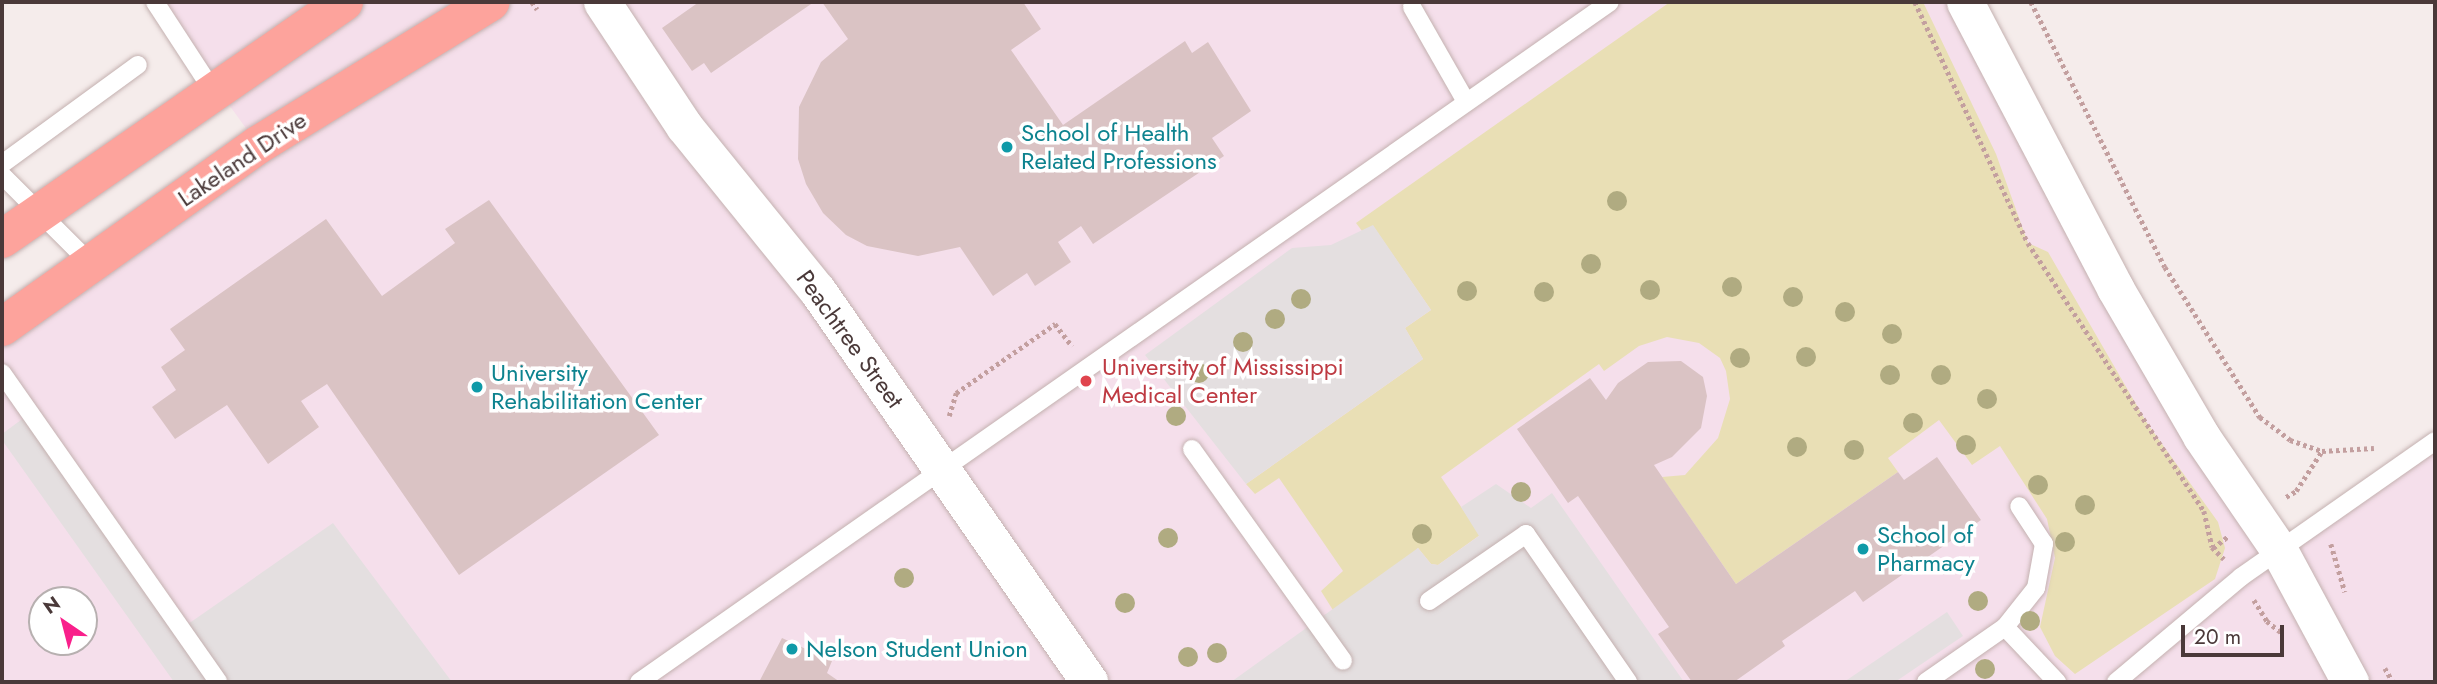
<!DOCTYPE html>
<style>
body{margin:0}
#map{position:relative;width:2437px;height:684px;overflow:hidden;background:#f5eceb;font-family:Jost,sans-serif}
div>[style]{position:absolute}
.medical>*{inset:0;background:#f5dfeb}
.green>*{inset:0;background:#e9dfb5}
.parking>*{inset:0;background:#e4dfe0}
.building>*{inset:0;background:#dac3c4}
.path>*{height:4.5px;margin-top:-2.25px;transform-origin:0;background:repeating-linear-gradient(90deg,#c39f9f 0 3.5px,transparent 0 7px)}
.roads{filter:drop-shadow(0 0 2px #c4b1b0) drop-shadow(0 0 2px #c4b1b0)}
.service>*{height:18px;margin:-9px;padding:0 9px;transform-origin:9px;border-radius:9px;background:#fff}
.minor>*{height:37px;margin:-18.5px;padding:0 18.5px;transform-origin:18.5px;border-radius:18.5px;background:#fff}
.primary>*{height:38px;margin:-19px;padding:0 19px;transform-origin:19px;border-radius:19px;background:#fda39c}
.trees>*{width:20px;height:20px;margin:-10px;border-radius:50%;background:#b0ab81}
.dots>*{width:19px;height:19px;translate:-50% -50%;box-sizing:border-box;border:4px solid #fff;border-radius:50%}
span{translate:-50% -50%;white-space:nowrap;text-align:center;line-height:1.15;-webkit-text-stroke:7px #fff;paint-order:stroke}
.culture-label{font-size:24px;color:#0d838f}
.left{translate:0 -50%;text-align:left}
.street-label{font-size:24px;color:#4a3939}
.health-label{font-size:24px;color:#be3a42}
.frame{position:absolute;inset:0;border:4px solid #4a3939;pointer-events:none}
.north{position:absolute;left:28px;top:586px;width:70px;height:70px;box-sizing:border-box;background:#fff;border:2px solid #b7b0b0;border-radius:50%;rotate:325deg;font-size:19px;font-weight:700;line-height:28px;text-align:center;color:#4a3939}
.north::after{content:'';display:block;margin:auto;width:24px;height:32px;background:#f91f8b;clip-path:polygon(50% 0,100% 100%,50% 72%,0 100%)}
.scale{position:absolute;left:2181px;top:625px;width:103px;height:32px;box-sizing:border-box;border:4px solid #4a3939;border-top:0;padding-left:9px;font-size:21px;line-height:24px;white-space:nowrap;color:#4a3939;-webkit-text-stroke:5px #fff;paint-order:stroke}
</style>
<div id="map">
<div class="medical">
<div style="clip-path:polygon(evenodd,155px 2px,1965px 2px,2279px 549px,2435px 441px,2435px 682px,2px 682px,2px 327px,258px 145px,155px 2px,42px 600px,84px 600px,84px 642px,42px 642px,42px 600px)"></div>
</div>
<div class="green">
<div style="clip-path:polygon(1670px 2px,1923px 2px,1996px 154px,2028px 243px,2048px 252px,2147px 423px,2218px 522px,2225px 548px,2215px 579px,2075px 674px,2055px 656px,2040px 627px,2055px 558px,2047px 519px,2000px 446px,1972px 465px,1939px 420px,1888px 458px,1898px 472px,1736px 584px,1662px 477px,1685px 475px,1718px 438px,1730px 399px,1726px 371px,1720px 358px,1699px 343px,1667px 337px,1639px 346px,1604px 371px,1599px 364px,1441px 477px,1480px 535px,1438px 565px,1431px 564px,1418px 548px,1341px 623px,1321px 591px,1343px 571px,1279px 478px,1255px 494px,1246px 484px,1423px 359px,1405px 328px,1431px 310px,1373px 226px,1362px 231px,1356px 223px)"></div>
</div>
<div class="parking">
<div style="clip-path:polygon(1373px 225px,1431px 310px,1405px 328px,1423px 359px,1246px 484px,1145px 355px,1292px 248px,1331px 245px)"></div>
<div style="clip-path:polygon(25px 417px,178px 631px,333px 523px,452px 682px,174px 682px,2px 440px,2px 434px)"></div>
<div style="clip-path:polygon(1496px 484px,1531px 508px,1552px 493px,1684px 682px,1231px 682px,1418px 548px,1431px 564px,1438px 565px,1479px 536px,1461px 507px)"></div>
<div style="clip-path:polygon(1947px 612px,1963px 636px,1895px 682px,1844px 682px)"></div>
</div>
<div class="building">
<div style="clip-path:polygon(699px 2px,814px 2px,711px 73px,704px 63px,692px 71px,662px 28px)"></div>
<div style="clip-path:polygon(822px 2px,1023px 2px,1041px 29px,1011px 50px,1063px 125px,1185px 41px,1192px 53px,1208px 42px,1251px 111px,1212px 138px,1224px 156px,1093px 244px,1081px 226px,1058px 242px,1071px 262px,1035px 286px,1027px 273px,993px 296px,960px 247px,918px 256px,867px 246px,846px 235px,823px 213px,806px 184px,798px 159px,799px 107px,821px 62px,848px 39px)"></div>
<div style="clip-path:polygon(489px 200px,659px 435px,459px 575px,327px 384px,301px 401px,319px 427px,268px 464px,227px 405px,175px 439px,152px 407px,176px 390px,161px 367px,185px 350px,170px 329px,326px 219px,382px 296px,455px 243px,445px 229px)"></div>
<div style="clip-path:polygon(1681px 361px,1703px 377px,1707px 396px,1701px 428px,1672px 457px,1654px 465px,1736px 584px,1898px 472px,1904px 480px,1937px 457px,1981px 520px,1863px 602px,1855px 591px,1782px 641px,1785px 646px,1734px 682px,1692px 682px,1658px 634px,1669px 627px,1578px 496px,1568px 503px,1517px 429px,1590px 378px,1606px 400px,1618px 383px,1648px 362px)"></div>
<div style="clip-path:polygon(782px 638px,832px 661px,827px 673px,840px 682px,759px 682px)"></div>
</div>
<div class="path">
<div style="left:532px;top:2px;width:9px;rotate:54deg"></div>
<div style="left:1915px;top:2px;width:266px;rotate:64.9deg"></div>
<div style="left:2028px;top:243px;width:321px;rotate:56.7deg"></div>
<div style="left:2204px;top:511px;width:37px;rotate:77deg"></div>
<div style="left:2212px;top:547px;width:17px;rotate:45deg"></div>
<div style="left:2031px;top:2px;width:297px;rotate:63.2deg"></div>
<div style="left:2165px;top:267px;width:178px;rotate:57.7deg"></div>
<div style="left:2260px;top:417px;width:38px;rotate:37deg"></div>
<div style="left:2290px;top:440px;width:34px;rotate:19deg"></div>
<div style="left:2322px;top:451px;width:52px;rotate:-3.3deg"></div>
<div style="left:949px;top:416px;width:24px;rotate:-73deg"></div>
<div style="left:956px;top:393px;width:121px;rotate:-34.9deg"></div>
<div style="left:1055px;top:324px;width:28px;rotate:52deg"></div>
<div style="left:2286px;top:497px;width:12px;rotate:-31deg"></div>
<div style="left:2296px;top:491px;width:48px;rotate:-57deg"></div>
<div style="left:2331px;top:544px;width:50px;rotate:73.7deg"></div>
<div style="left:2213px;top:548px;width:18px;rotate:-38deg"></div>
<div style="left:2254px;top:600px;width:25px;rotate:58deg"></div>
<div style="left:2267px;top:621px;width:19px;rotate:39deg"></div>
<div style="left:2385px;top:668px;width:16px;rotate:60deg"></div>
</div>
<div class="roads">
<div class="service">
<div style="left:155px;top:2px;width:106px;rotate:56.9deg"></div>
<div style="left:1412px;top:7px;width:107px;rotate:60.3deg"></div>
<div style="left:2px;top:164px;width:168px;rotate:-36.1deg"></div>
<div style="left:2px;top:175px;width:124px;rotate:45deg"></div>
<div style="left:2px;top:373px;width:377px;rotate:55deg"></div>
<div style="left:1192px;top:449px;width:260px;rotate:54.5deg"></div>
<div style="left:1429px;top:601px;width:118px;rotate:-34.6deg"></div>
<div style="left:1526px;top:534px;width:180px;rotate:55.4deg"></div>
<div style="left:2005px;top:627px;width:76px;rotate:46.6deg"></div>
<div style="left:639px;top:682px;width:1185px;rotate:-35deg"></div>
<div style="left:1926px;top:682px;width:96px;rotate:-34.8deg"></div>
<div style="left:2005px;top:627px;width:50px;rotate:-51.5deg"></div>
<div style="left:2036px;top:588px;width:45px;rotate:-79.7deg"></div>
<div style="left:2044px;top:544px;width:45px;rotate:-123.3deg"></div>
<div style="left:2116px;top:682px;width:163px;rotate:-40deg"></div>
<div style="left:2241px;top:577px;width:237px;rotate:-35deg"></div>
</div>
<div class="minor">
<div style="left:602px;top:2px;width:149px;rotate:56.5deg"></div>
<div style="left:684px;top:126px;width:211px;rotate:51deg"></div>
<div style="left:817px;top:290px;width:477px;rotate:55.2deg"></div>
<div style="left:1965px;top:2px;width:323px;rotate:62.3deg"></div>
<div style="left:2115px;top:288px;width:171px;rotate:59.8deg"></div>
<div style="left:2201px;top:436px;width:138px;rotate:55.6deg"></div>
<div style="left:2279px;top:550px;width:150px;rotate:61.7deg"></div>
</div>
<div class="primary">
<div style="left:2px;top:239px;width:416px;rotate:-34.7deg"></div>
<div style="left:2px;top:327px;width:314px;rotate:-35.4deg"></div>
<div style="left:258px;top:145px;width:273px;rotate:-31.6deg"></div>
</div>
</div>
<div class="trees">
<div style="left:1617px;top:201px"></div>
<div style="left:1591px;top:264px"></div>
<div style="left:1732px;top:287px"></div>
<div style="left:1650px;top:290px"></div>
<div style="left:1467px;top:291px"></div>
<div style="left:1544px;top:292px"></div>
<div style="left:1793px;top:297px"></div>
<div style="left:1301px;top:299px"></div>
<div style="left:1845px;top:312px"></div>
<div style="left:1275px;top:319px"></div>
<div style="left:1892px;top:334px"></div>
<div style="left:1243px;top:342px"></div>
<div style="left:1806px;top:357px"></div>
<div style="left:1740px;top:358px"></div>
<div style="left:1199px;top:373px"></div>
<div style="left:1890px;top:375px"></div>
<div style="left:1941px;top:375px"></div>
<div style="left:1987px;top:399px"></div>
<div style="left:1176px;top:416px"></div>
<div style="left:1913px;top:423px"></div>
<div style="left:1966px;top:445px"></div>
<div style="left:1797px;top:447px"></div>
<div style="left:1854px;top:450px"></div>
<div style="left:2038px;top:485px"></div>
<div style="left:1521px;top:492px"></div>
<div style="left:2085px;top:505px"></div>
<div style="left:1422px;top:534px"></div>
<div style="left:1168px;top:538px"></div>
<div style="left:2065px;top:542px"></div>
<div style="left:904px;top:578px"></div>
<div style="left:1978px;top:601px"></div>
<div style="left:1125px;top:603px"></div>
<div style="left:2030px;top:621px"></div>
<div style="left:1217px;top:653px"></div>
<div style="left:1188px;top:657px"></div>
<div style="left:1985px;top:669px"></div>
</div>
<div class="dots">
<div style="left:1007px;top:147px;background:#0f9aa8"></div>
<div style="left:1086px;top:381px;background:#e0444e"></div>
<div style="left:477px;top:387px;background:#0f9aa8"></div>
<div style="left:1863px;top:549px;background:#0f9aa8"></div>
<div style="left:792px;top:649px;background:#0f9aa8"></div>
</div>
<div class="culture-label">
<span class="left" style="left:1021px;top:147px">School of Health<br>Related Professions</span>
<span class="left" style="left:491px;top:387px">University<br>Rehabilitation Center</span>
<span class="left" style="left:1877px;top:549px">School of<br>Pharmacy</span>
<span class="left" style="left:806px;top:649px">Nelson Student Union</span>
</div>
<div class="street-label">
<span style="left:242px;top:159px;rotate:-34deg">Lakeland Drive</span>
<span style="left:850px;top:339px;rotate:54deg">Peachtree Street</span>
</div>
<div class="health-label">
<span class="left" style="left:1102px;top:381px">University of Mississippi<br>Medical Center</span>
</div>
<div class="frame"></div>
<div class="north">N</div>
<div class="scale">20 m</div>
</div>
